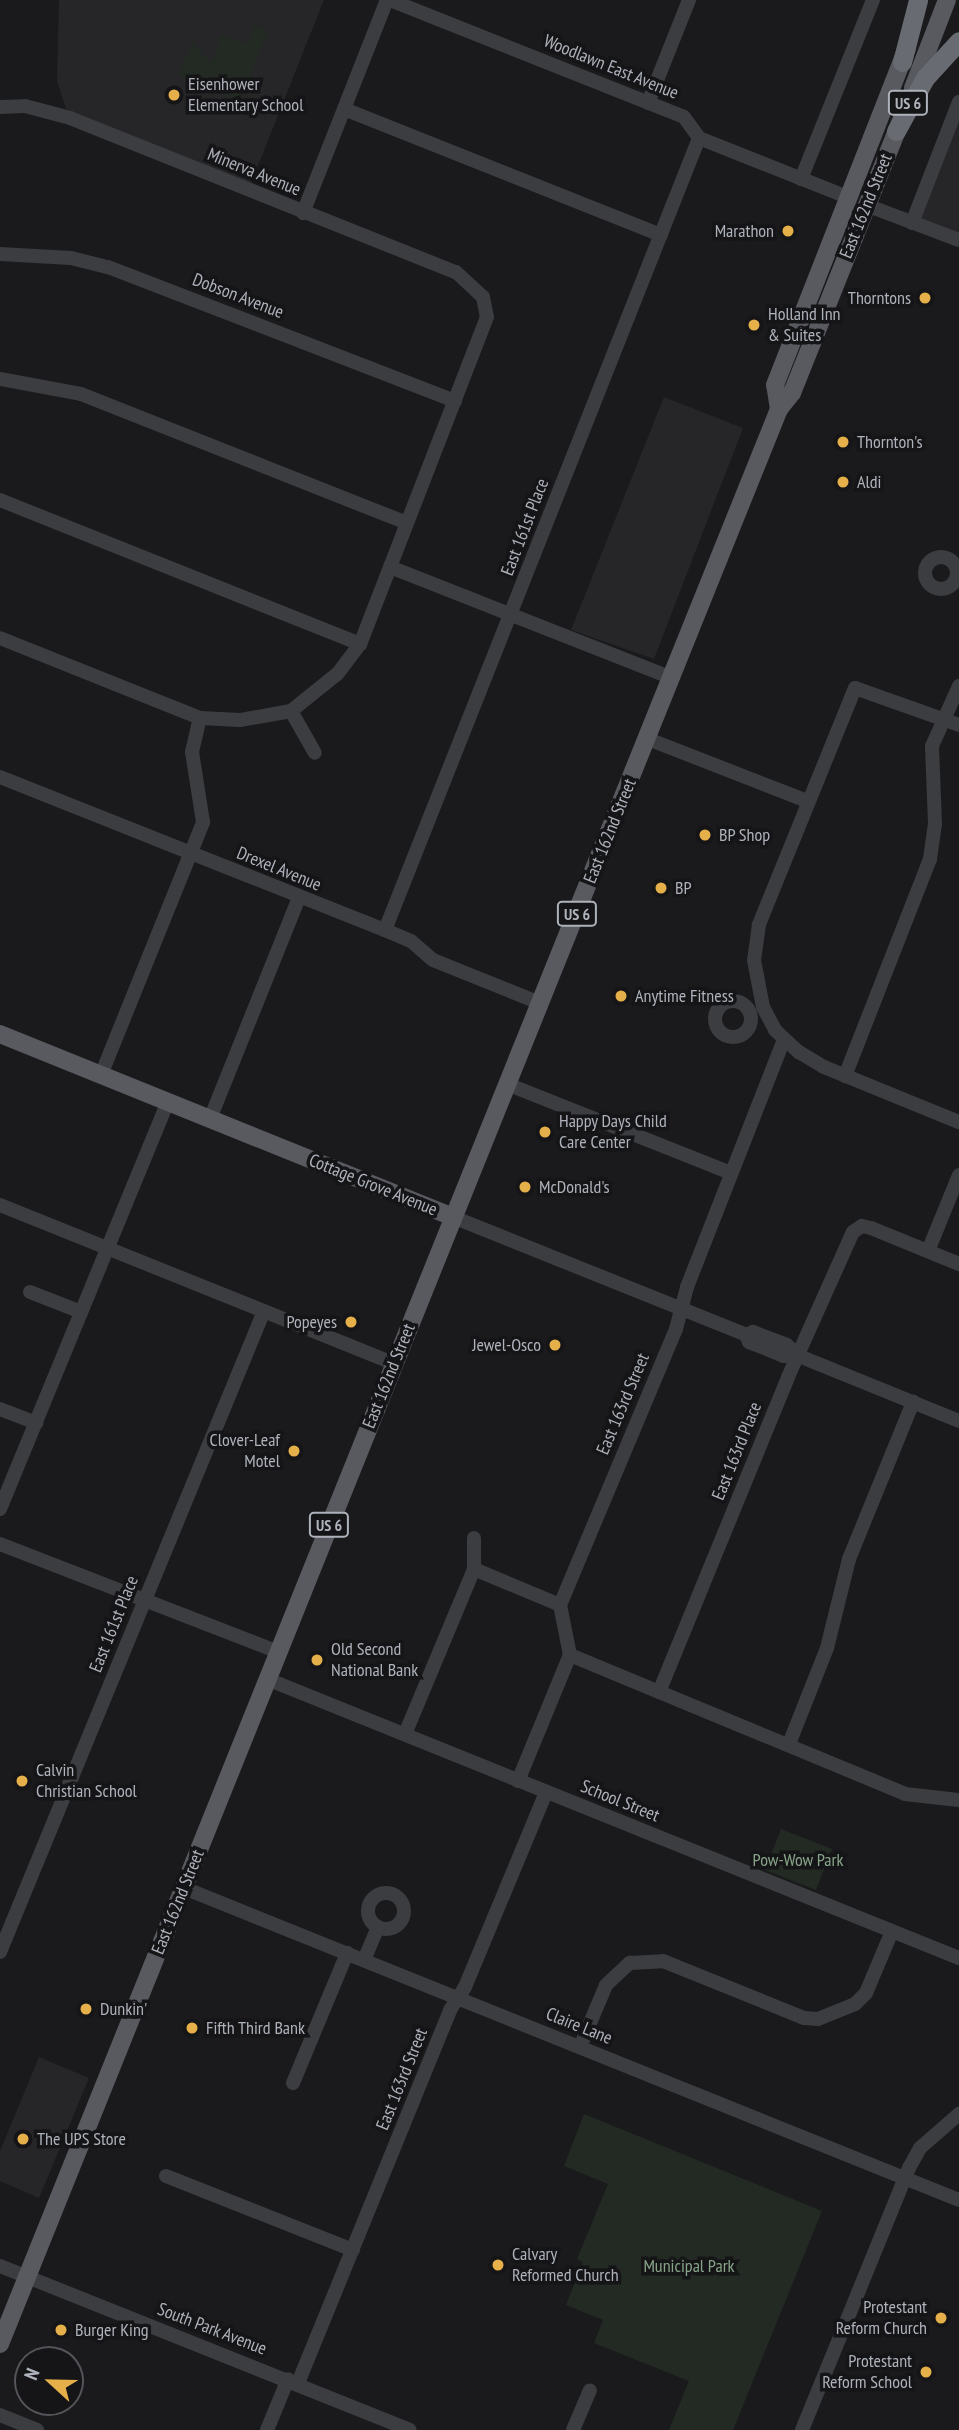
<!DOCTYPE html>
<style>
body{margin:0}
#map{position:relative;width:959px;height:2430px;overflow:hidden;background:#1a1a1c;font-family:"PT Sans Narrow",sans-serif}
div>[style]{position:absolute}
.built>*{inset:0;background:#262629}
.green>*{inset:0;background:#222a23}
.minor>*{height:14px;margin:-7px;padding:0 7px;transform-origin:7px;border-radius:7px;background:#3c3d41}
.minor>.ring{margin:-7px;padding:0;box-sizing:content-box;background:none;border:14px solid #3c3d41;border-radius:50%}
.major>*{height:18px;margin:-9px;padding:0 9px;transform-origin:9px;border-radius:9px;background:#585a60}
.highway>*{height:19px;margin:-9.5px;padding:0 9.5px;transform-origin:9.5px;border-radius:9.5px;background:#686b72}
.dots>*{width:19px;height:19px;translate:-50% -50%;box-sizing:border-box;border:4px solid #151517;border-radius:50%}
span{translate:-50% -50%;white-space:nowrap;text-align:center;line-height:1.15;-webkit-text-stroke:7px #151517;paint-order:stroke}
.shield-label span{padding:2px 5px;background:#151517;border:2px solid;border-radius:5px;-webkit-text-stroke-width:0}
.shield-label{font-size:16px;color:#aeb2bb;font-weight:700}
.street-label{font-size:18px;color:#aeb2bb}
.poi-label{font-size:18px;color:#aeb2bb}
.left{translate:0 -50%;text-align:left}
.right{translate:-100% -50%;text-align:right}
.park-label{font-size:18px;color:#87a488}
.north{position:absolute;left:14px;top:2346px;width:70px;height:70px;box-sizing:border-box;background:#151517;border:2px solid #525459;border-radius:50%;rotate:292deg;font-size:19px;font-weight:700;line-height:28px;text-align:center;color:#aeb2bb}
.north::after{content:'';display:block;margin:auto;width:24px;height:32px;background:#e5af4a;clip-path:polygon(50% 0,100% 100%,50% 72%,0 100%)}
</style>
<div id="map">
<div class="built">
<div style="clip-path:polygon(59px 0,324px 0,251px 183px,66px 109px,57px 81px)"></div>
<div style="clip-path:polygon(959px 117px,959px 237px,919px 221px)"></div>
<div style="clip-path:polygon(664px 397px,743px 428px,654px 659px,571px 630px)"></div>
<div style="clip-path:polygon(39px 2057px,89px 2078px,39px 2198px,0 2181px,0 2151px)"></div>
</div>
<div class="green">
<div style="clip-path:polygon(255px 25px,268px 31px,240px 101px,178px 76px,192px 43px,211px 63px,222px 35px,247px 44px)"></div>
<div style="clip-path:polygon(781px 1829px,832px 1849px,816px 1890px,765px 1870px)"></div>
<div style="clip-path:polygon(584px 2114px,822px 2211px,733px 2430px,669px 2430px,689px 2381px,594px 2343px,603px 2320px,566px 2305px,583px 2262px,577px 2259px,608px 2184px,564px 2166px)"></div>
</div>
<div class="minor">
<div style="left:390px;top:0;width:316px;rotate:21.7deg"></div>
<div style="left:684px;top:117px;width:26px;rotate:54deg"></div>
<div style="left:699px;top:138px;width:159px;rotate:21.7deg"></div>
<div style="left:648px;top:103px;width:111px;rotate:-68.3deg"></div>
<div style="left:0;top:107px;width:25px;rotate:-2deg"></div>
<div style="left:25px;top:106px;width:47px;rotate:14.9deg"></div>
<div style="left:70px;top:118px;width:416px;rotate:21.8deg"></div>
<div style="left:456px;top:272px;width:37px;rotate:43deg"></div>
<div style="left:483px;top:297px;width:20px;rotate:79deg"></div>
<div style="left:487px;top:317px;width:351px;rotate:111.2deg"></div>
<div style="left:360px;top:644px;width:38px;rotate:127deg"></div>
<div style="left:337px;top:674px;width:59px;rotate:141.2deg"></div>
<div style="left:291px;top:711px;width:52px;rotate:170deg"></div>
<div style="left:240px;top:720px;width:40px;rotate:-177.1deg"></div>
<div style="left:200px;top:718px;width:215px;rotate:-158.2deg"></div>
<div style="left:344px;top:109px;width:341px;rotate:21.7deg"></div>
<div style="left:801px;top:179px;width:193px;rotate:-68.1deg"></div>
<div style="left:866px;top:205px;width:99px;rotate:20.6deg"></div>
<div style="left:303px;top:213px;width:229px;rotate:-68.5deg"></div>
<div style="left:912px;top:223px;width:130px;rotate:-68.8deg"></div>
<div style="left:0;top:254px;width:71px;rotate:3.2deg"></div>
<div style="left:71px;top:258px;width:38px;rotate:14deg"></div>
<div style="left:108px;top:267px;width:372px;rotate:21.1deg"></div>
<div style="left:0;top:379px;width:82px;rotate:10.5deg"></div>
<div style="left:81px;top:394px;width:350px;rotate:21.6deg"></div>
<div style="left:0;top:500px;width:388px;rotate:21.8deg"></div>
<div class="ring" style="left:925px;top:557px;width:18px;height:18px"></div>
<div style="left:390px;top:567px;width:303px;rotate:21.5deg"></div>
<div style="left:291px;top:711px;width:48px;rotate:60.3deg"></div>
<div style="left:959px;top:725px;width:110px;rotate:-160.4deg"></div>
<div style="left:855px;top:688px;width:256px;rotate:112.1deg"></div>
<div style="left:759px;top:925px;width:35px;rotate:98deg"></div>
<div style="left:754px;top:960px;width:48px;rotate:79.2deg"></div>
<div style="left:763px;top:1007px;width:26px;rotate:62deg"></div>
<div style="left:775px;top:1030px;width:33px;rotate:43deg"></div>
<div style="left:799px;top:1052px;width:29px;rotate:31deg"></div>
<div style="left:824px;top:1067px;width:146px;rotate:22.2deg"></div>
<div style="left:648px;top:739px;width:171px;rotate:21.3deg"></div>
<div style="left:0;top:777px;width:414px;rotate:21.7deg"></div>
<div style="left:385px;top:930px;width:28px;rotate:23deg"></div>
<div style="left:411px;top:941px;width:29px;rotate:41deg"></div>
<div style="left:433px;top:960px;width:115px;rotate:21.9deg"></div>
<div style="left:385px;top:930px;width:852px;rotate:-68.37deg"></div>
<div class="ring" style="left:715px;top:1001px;width:22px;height:22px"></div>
<div style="left:101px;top:1075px;width:273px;rotate:-68deg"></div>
<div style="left:203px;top:822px;width:71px;rotate:-98.9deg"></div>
<div style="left:192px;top:752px;width:35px;rotate:-77deg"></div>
<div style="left:845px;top:1076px;width:233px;rotate:-68.6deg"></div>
<div style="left:930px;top:859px;width:35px;rotate:-82deg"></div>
<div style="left:935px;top:824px;width:78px;rotate:-92.2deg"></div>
<div style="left:932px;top:746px;width:66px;rotate:-65.8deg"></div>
<div style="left:507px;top:1084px;width:241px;rotate:21.7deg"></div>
<div style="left:210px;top:1119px;width:238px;rotate:-68.1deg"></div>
<div style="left:0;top:1205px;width:424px;rotate:21.9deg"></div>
<div style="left:453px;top:1217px;width:316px;rotate:21.9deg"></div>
<div style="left:746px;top:1335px;width:8px;rotate:-23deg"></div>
<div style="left:753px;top:1332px;width:36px;rotate:21deg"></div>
<div style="left:787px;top:1345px;width:16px;rotate:43deg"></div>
<div style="left:799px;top:1356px;width:173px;rotate:22.1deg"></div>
<div style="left:928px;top:1251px;width:82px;rotate:-67.8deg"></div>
<div style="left:30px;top:1292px;width:55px;rotate:21.4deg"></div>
<div style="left:746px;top:1335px;width:8px;rotate:67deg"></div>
<div style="left:749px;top:1342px;width:37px;rotate:22deg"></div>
<div style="left:783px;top:1356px;width:16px"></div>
<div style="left:0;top:1409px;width:39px;rotate:21deg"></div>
<div style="left:0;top:1509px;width:440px;rotate:-67.6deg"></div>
<div style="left:0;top:1544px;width:298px;rotate:21.2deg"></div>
<div style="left:474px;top:1569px;width:93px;rotate:22.7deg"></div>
<div style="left:570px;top:1655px;width:363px;rotate:22.5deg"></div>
<div style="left:905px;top:1794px;width:54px;rotate:6.3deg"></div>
<div style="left:267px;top:1679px;width:746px;rotate:21.96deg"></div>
<div style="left:659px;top:1692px;width:340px;rotate:-67.7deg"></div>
<div style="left:788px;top:1377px;width:159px;rotate:-65.9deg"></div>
<div style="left:853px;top:1232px;width:11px;rotate:-34deg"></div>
<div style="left:862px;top:1226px;width:9px;rotate:13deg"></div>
<div style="left:871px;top:1228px;width:95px;rotate:22.2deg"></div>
<div style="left:405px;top:1734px;width:179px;rotate:-67.3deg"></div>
<div style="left:474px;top:1569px;width:31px;rotate:-90deg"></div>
<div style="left:789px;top:1744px;width:103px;rotate:-68.4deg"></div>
<div style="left:827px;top:1648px;width:92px;rotate:-76.1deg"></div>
<div style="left:849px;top:1559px;width:170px;rotate:-67.8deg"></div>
<div style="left:518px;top:1781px;width:136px;rotate:-67.6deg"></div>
<div style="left:570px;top:1655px;width:51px;rotate:-101.3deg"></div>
<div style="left:560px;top:1605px;width:299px;rotate:-67.2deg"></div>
<div style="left:676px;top:1329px;width:43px;rotate:-75.3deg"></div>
<div style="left:687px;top:1287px;width:265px;rotate:-68.6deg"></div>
<div style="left:184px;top:1888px;width:835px;rotate:21.93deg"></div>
<div class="ring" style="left:368px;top:1893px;width:22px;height:22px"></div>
<div style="left:0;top:1952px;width:693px;rotate:-67.62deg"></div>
<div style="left:364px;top:1960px;width:36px;rotate:-67deg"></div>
<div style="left:580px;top:2047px;width:67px;rotate:-67.2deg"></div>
<div style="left:606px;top:1985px;width:33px;rotate:-43deg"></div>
<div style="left:630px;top:1963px;width:33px;rotate:-3deg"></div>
<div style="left:663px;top:1961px;width:152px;rotate:22deg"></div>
<div style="left:804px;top:2018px;width:14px;rotate:4deg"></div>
<div style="left:818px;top:2019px;width:40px;rotate:-22deg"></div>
<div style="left:855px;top:2004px;width:16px;rotate:-45deg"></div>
<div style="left:866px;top:1993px;width:67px;rotate:-67.2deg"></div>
<div style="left:293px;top:2083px;width:141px;rotate:-67.4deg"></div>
<div style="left:166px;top:2176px;width:201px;rotate:21.6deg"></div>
<div style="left:0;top:2266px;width:441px;rotate:21.8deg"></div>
<div style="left:298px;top:2383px;width:403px;rotate:-67.8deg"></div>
<div style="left:450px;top:2010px;width:27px;rotate:-57deg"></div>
<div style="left:465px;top:1987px;width:211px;rotate:-67.4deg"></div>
<div style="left:0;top:2415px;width:40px;rotate:22deg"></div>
<div style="left:267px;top:2430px;width:55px;rotate:-67.6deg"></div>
<div style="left:573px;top:2430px;width:43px;rotate:-67deg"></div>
<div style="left:802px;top:2430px;width:283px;rotate:-67.8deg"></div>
<div style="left:909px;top:2168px;width:23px;rotate:-61deg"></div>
<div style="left:920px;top:2148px;width:52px;rotate:-41.1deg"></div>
</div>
<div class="major">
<div style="left:913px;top:88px;width:94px;rotate:-68.9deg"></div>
<div style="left:779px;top:409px;width:24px;rotate:-99deg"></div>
<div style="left:775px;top:385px;width:361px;rotate:-68.6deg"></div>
<div style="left:0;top:1034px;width:489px;rotate:22deg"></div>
<div style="left:0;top:2344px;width:2086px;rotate:-68.07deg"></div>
<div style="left:779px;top:409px;width:21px;rotate:-51deg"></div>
<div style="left:792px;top:393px;width:296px;rotate:-68.2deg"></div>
</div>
<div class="highway">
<div style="left:902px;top:62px;width:64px;rotate:-75.5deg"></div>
<div style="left:896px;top:131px;width:60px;rotate:-61.3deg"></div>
<div style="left:925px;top:78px;width:50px;rotate:-47.4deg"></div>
</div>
<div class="dots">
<div style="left:174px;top:95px;background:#e5af4a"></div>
<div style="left:788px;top:231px;background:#e5af4a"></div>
<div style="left:925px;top:298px;background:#e5af4a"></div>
<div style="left:754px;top:325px;background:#e5af4a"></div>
<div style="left:843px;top:442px;background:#e5af4a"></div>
<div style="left:843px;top:482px;background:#e5af4a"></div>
<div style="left:705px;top:835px;background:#e5af4a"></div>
<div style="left:661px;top:888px;background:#e5af4a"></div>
<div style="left:621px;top:996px;background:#e5af4a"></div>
<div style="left:545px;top:1132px;background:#e5af4a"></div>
<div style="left:525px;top:1187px;background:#e5af4a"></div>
<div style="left:351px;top:1322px;background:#e5af4a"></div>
<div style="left:555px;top:1345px;background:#e5af4a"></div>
<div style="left:294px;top:1451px;background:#e5af4a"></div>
<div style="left:317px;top:1660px;background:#e5af4a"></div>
<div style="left:22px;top:1781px;background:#e5af4a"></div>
<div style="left:86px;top:2009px;background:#e5af4a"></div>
<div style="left:192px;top:2028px;background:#e5af4a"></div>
<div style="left:23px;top:2139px;background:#e5af4a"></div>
<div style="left:498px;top:2265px;background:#e5af4a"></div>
<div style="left:941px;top:2318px;background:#e5af4a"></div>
<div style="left:61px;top:2330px;background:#e5af4a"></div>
<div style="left:926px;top:2372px;background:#e5af4a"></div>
</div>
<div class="shield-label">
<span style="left:908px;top:103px">US 6</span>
<span style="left:577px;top:914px">US 6</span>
<span style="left:329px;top:1525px">US 6</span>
</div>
<div class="street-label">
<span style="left:611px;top:67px;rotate:22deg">Woodlawn East Avenue</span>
<span style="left:254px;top:172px;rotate:22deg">Minerva Avenue</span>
<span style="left:866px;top:206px;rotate:-68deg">East 162nd Street</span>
<span style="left:238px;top:296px;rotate:21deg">Dobson Avenue</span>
<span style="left:525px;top:527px;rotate:-69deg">East 161st Place</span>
<span style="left:610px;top:831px;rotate:-68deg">East 162nd Street</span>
<span style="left:279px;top:869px;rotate:22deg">Drexel Avenue</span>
<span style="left:373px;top:1185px;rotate:22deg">Cottage Grove Avenue</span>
<span style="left:389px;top:1376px;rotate:-68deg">East 162nd Street</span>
<span style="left:623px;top:1404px;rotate:-67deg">East 163rd Street</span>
<span style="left:737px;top:1451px;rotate:-68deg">East 163rd Place</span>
<span style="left:114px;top:1624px;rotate:-68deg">East 161st Place</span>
<span style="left:620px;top:1801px;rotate:22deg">School Street</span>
<span style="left:178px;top:1902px;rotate:-68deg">East 162nd Street</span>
<span style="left:579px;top:2026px;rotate:22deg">Claire Lane</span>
<span style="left:402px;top:2079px;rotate:-68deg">East 163rd Street</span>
<span style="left:212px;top:2329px;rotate:21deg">South Park Avenue</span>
</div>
<div class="poi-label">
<span class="left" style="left:188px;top:95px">Eisenhower<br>Elementary School</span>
<span class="right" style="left:774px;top:231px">Marathon</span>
<span class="right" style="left:911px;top:298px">Thorntons</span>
<span class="left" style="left:768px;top:325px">Holland Inn<br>&amp; Suites</span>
<span class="left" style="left:857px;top:442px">Thornton's</span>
<span class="left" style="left:857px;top:482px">Aldi</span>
<span class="left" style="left:719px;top:835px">BP Shop</span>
<span class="left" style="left:675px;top:888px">BP</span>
<span class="left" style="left:635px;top:996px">Anytime Fitness</span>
<span class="left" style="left:559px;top:1132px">Happy Days Child<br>Care Center</span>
<span class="left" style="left:539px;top:1187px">McDonald's</span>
<span class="right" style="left:337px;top:1322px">Popeyes</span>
<span class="right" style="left:541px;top:1345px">Jewel-Osco</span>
<span class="right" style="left:280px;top:1451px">Clover-Leaf<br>Motel</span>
<span class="left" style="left:331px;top:1660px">Old Second<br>National Bank</span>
<span class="left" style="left:36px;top:1781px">Calvin<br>Christian School</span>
<span class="left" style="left:100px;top:2009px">Dunkin'</span>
<span class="left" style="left:206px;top:2028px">Fifth Third Bank</span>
<span class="left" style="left:37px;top:2139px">The UPS Store</span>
<span class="left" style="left:512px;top:2265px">Calvary<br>Reformed Church</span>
<span class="right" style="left:927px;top:2318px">Protestant<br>Reform Church</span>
<span class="left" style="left:75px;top:2330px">Burger King</span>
<span class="right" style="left:912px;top:2372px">Protestant<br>Reform School</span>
</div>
<div class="park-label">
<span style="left:798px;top:1860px">Pow-Wow Park</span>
<span style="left:689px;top:2266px">Municipal Park</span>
</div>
<div class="north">N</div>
</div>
